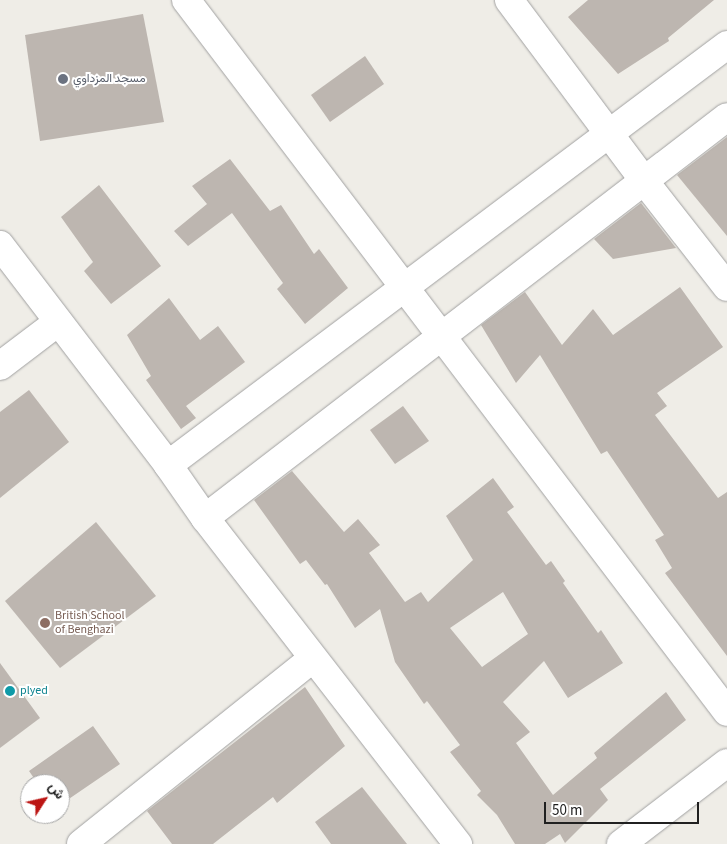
<!DOCTYPE html>
<meta charset="utf-8">
<style>
body{margin:0}
#map{position:relative;width:727px;height:844px;overflow:hidden;background:#efede7;font-family:"Source Sans 3",Vazirmatn,sans-serif}
div>[style]{position:absolute}
.building>*{inset:0;background:#bdb6b0}
.roads{filter:drop-shadow(0 0 1px #a1a1a1) drop-shadow(0 0 1px #a1a1a1)}
.minor>*{height:28px;margin:-14px;padding:0 14px;transform-origin:14px;border-radius:14px;background:#fff}
.dots>*{width:14px;height:14px;translate:-50% -50%;box-sizing:border-box;border:2px solid #fff;border-radius:50%}
span{translate:-50% -50%;white-space:nowrap;text-align:center;line-height:1.15;-webkit-text-stroke:4px #fff;paint-order:stroke}
.worship-label{font-size:12px;color:#5b616d}
.left{translate:0 -50%;text-align:left}
.education-label{font-size:12px;color:#785e54}
.culture-label{font-size:12px;color:#0d838f}
.north{position:absolute;left:20px;top:774px;width:50px;height:50px;box-sizing:border-box;background:#fff;border:1px solid #a6a6a6;border-radius:50%;rotate:55deg;font-size:14px;font-weight:700;line-height:20px;text-align:center;color:#202020}
.north::after{content:'';display:block;margin:auto;width:18px;height:22px;background:#bc1513;clip-path:polygon(50% 0,100% 100%,50% 72%,0 100%)}
.scale{position:absolute;left:544px;top:802px;width:155px;height:22px;box-sizing:border-box;border:2px solid #202020;border-top:0;padding-left:6px;font-size:15px;line-height:18px;white-space:nowrap;color:#202020;-webkit-text-stroke:4px #fff;paint-order:stroke}
</style>
<div id="map">
<div class="building">
<div style="clip-path:polygon(588px 0,714px 0,668px 38px,669px 41px,618px 74px,568px 17px)"></div>
<div style="clip-path:polygon(143px 14px,164px 122px,40px 141px,25px 35px)"></div>
<div style="clip-path:polygon(365px 56px,384px 84px,330px 122px,311px 95px)"></div>
<div style="clip-path:polygon(727px 137px,727px 236px,677px 175px)"></div>
<div style="clip-path:polygon(230px 159px,270px 211px,281px 205px,314px 254px,319px 249px,348px 288px,305px 324px,277px 289px,283px 283px,232px 213px,188px 246px,174px 231px,207px 204px,192px 186px)"></div>
<div style="clip-path:polygon(99px 185px,161px 266px,111px 304px,84px 271px,93px 262px,61px 217px)"></div>
<div style="clip-path:polygon(641px 203px,676px 248px,613px 259px,594px 239px)"></div>
<div style="clip-path:polygon(680px 287px,723px 347px,657px 393px,667px 406px,655px 415px,718px 498px,727px 492px,727px 656px,665px 573px,672px 568px,655px 540px,664px 535px,607px 451px,601px 454px,540px 355px,516px 383px,481px 325px,525px 292px,562px 345px,593px 309px,613px 335px)"></div>
<div style="clip-path:polygon(169px 298px,200px 340px,218px 326px,245px 362px,186px 406px,196px 418px,181px 429px,146px 380px,151px 376px,127px 335px)"></div>
<div style="clip-path:polygon(29px 390px,69px 442px,0 498px,0 412px)"></div>
<div style="clip-path:polygon(403px 406px,429px 441px,395px 464px,370px 430px)"></div>
<div style="clip-path:polygon(evenodd,292px 471px,344px 532px,358px 519px,380px 545px,369px 553px,405px 602px,421px 592px,428px 602px,473px 560px,446px 516px,493px 478px,514px 507px,507px 512px,546px 565px,551px 561px,565px 581px,563px 583px,598px 633px,601px 630px,623px 663px,568px 698px,544px 661px,503px 702px,530px 732px,516px 743px,553px 795px,597px 758px,594px 753px,666px 692px,686px 720px,600px 789px,608px 800px,565px 843px,560px 834px,545px 844px,515px 844px,497px 815px,477px 795px,481px 791px,450px 752px,460px 745px,427px 701px,424px 704px,395px 662px,380px 609px,355px 628px,327px 584px,325px 585px,306px 560px,300px 564px,254px 500px,292px 471px,503px 592px,528px 634px,482px 667px,450px 628px,503px 592px)"></div>
<div style="clip-path:polygon(96px 522px,156px 596px,60px 668px,5px 601px)"></div>
<div style="clip-path:polygon(0 663px,40px 718px,0 748px)"></div>
<div style="clip-path:polygon(305px 687px,345px 746px,277px 803px,273px 797px,213px 844px,172px 844px,147px 811px)"></div>
<div style="clip-path:polygon(93px 726px,120px 764px,60px 805px,60px 784px,38px 784px,29px 771px)"></div>
<div style="clip-path:polygon(362px 787px,407px 844px,331px 844px,315px 822px)"></div>
</div>
<div class="roads">
<div class="minor">
<div style="left:186px;top:0;width:894px;rotate:52.77deg"></div>
<div style="left:509px;top:0;width:227px;rotate:53.2deg"></div>
<div style="left:645px;top:182px;width:133px;rotate:52deg"></div>
<div style="left:0;top:245px;width:277px;rotate:52.6deg"></div>
<div style="left:168px;top:465px;width:65px;rotate:55.1deg"></div>
<div style="left:205px;top:518px;width:413px;rotate:52.2deg"></div>
<div style="left:0;top:366px;width:73px;rotate:-37.2deg"></div>
<div style="left:168px;top:465px;width:699px;rotate:-36.92deg"></div>
<div style="left:205px;top:518px;width:658px;rotate:-37.53deg"></div>
<div style="left:81px;top:844px;width:297px;rotate:-38.7deg"></div>
<div style="left:621px;top:844px;width:133px;rotate:-37.4deg"></div>
</div>
</div>
<div class="dots">
<div style="left:63px;top:79px;background:#6b7280"></div>
<div style="left:45px;top:623px;background:#8d6e63"></div>
<div style="left:10px;top:691px;background:#0f9aa8"></div>
</div>
<div class="worship-label">
<span class="left" style="left:73px;top:79px">مسجد المزداوي</span>
</div>
<div class="education-label">
<span class="left" style="left:55px;top:623px">British School<br>of Benghazi</span>
</div>
<div class="culture-label">
<span class="left" style="left:20px;top:691px">plyed</span>
</div>
<div class="north">ش</div>
<div class="scale">50 m</div>
</div>
